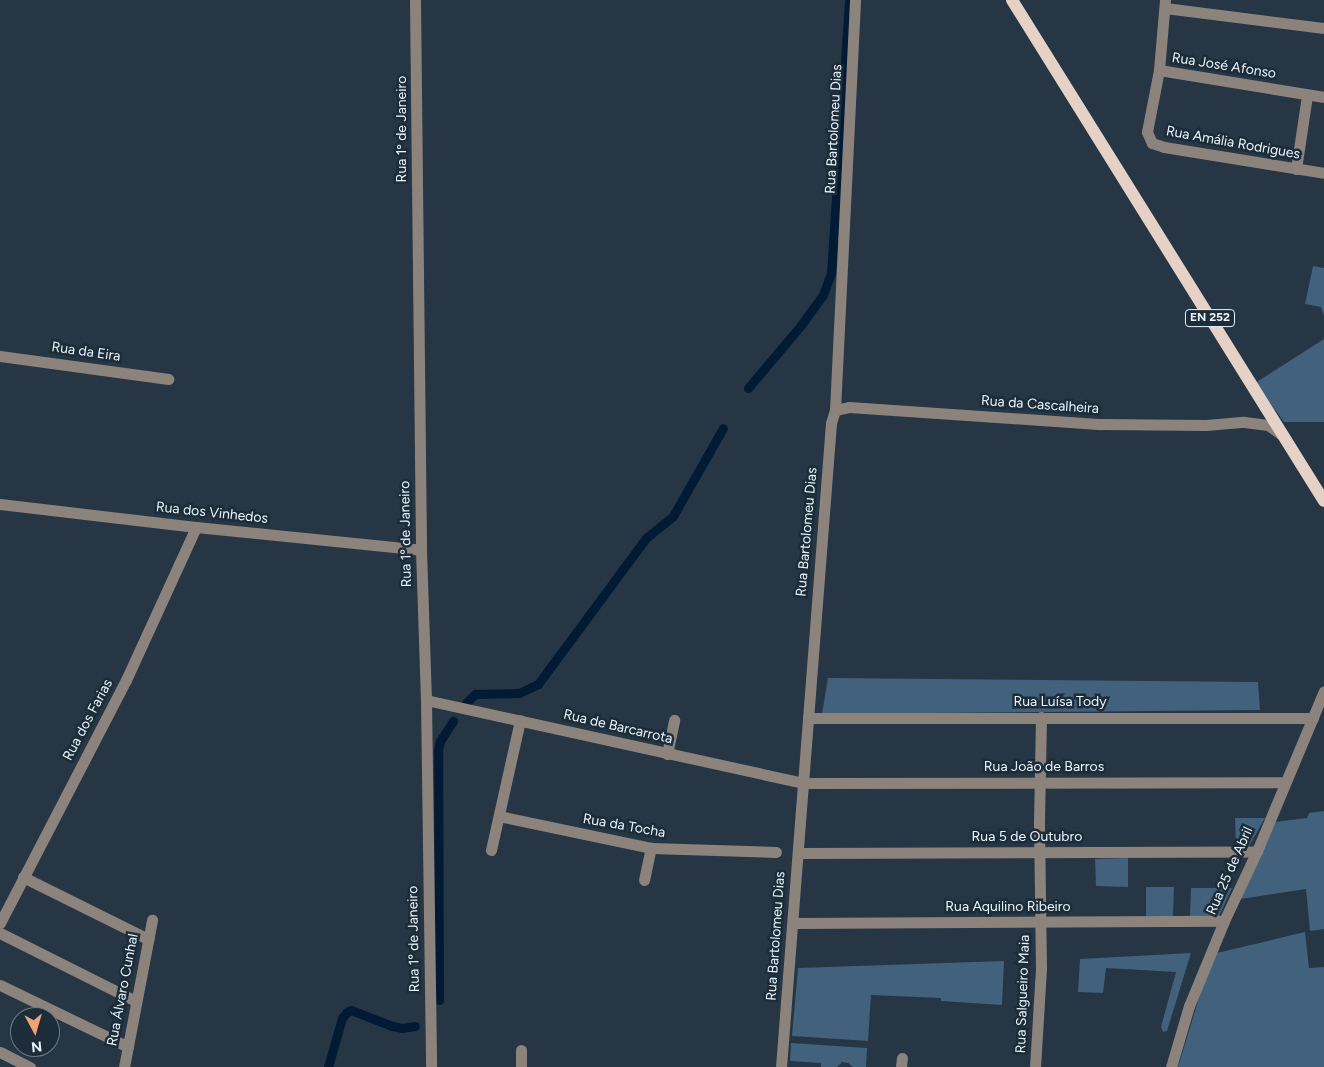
<!DOCTYPE html>
<meta charset="utf-8">
<style>
body{margin:0}
#map{position:relative;width:1324px;height:1067px;overflow:hidden;background:#263644;font-family:Figtree,sans-serif}
div>[style]{position:absolute}
.green>*{inset:0;background:#41617c}
.canal>*{height:9px;margin:-4.5px;padding:0 4.5px;transform-origin:4.5px;border-radius:4.5px;background:#001b33}
.minor>*{height:11px;margin:-5.5px;padding:0 5.5px;transform-origin:5.5px;border-radius:5.5px;background:#8d837d}
.major>*{height:12px;margin:-6px;padding:0 6px;transform-origin:6px;border-radius:6px;background:#e5d1c6}
span{translate:-50% -50%;white-space:nowrap;text-align:center;line-height:1.15;-webkit-text-stroke:5px #1c2c39;paint-order:stroke}
.shield-label span{padding:1px 4px;background:#1c2c39;border:1px solid;border-radius:4px;-webkit-text-stroke-width:0}
.shield-label{font-size:12px;color:#eaf4fd;font-weight:700}
.street-label{font-size:14px;color:#eaf4fd}
.north{position:absolute;left:10px;top:1007px;width:50px;height:50px;box-sizing:border-box;background:#1c2c39;border:1px solid #6e7c87;border-radius:50%;rotate:174deg;font-size:14px;font-weight:700;line-height:20px;text-align:center;color:#eaf4fd}
.north::after{content:'';display:block;margin:auto;width:18px;height:22px;background:#efa377;clip-path:polygon(50% 0,100% 100%,50% 72%,0 100%)}
</style>
<div id="map">
<div class="green">
<div style="clip-path:polygon(1313px 266px,1324px 268px,1324px 316px,1321px 307px,1305px 304px)"></div>
<div style="clip-path:polygon(1324px 339px,1324px 422px,1284px 422px,1255px 383px)"></div>
<div style="clip-path:polygon(828px 678px,1258px 682px,1260px 710px,822px 714px)"></div>
<div style="clip-path:polygon(1324px 811px,1324px 929px,1310px 931px,1306px 889px,1240px 899px,1275px 822px,1307px 818px,1309px 813px)"></div>
<div style="clip-path:polygon(1235px 818px,1265px 818px,1249px 846px,1236px 847px)"></div>
<div style="clip-path:polygon(1128px 858px,1128px 887px,1096px 886px,1095px 859px)"></div>
<div style="clip-path:polygon(1146px 887px,1174px 887px,1173px 917px,1146px 917px)"></div>
<div style="clip-path:polygon(1191px 888px,1232px 888px,1219px 916px,1190px 916px)"></div>
<div style="clip-path:polygon(1305px 932px,1309px 968px,1324px 967px,1324px 1067px,1178px 1067px,1202px 988px,1217px 953px)"></div>
<div style="clip-path:polygon(1191px 953px,1167px 1031px,1163px 1032px,1161px 1027px,1176px 972px,1106px 968px,1103px 993px,1078px 992px,1080px 959px)"></div>
<div style="clip-path:polygon(1004px 961px,1002px 1005px,941px 1001px,941px 998px,871px 995px,868px 1041px,792px 1036px,798px 968px)"></div>
<div style="clip-path:polygon(791px 1043px,867px 1048px,866px 1067px,853px 1067px,848px 1063px,842px 1062px,837px 1067px,821px 1067px,821px 1063px,790px 1061px)"></div>
</div>
<div class="canal">
<div style="left:748px;top:388px;width:82px;rotate:-49.9deg"></div>
<div style="left:801px;top:325px;width:37px;rotate:-54deg"></div>
<div style="left:823px;top:295px;width:23px;rotate:-70deg"></div>
<div style="left:831px;top:273px;width:274px;rotate:-86.2deg"></div>
<div style="left:466px;top:703px;width:13px;rotate:-45deg"></div>
<div style="left:475px;top:694px;width:44px;rotate:-1.3deg"></div>
<div style="left:519px;top:693px;width:21px;rotate:-25deg"></div>
<div style="left:538px;top:684px;width:182px;rotate:-53.5deg"></div>
<div style="left:646px;top:538px;width:35px;rotate:-39deg"></div>
<div style="left:673px;top:516px;width:101px;rotate:-60.4deg"></div>
<div style="left:439px;top:1000px;width:250px;rotate:-90.2deg"></div>
<div style="left:438px;top:750px;width:9px;rotate:-77deg"></div>
<div style="left:440px;top:741px;width:24px;rotate:-57deg"></div>
<div style="left:328px;top:1067px;width:51px;rotate:-74.1deg"></div>
<div style="left:342px;top:1018px;width:8px;rotate:-50deg"></div>
<div style="left:347px;top:1012px;width:4px;rotate:-27deg"></div>
<div style="left:351px;top:1010px;width:44px;rotate:21.3deg"></div>
<div style="left:392px;top:1026px;width:10px;rotate:11deg"></div>
<div style="left:402px;top:1028px;width:13px;rotate:-9deg"></div>
</div>
<div class="minor">
<div style="left:415px;top:0;width:550px;rotate:89.37deg"></div>
<div style="left:421px;top:550px;width:150px;rotate:88.1deg"></div>
<div style="left:426px;top:700px;width:367px;rotate:89.2deg"></div>
<div style="left:1165px;top:0;width:70px;rotate:94.9deg"></div>
<div style="left:1159px;top:70px;width:63px;rotate:101deg"></div>
<div style="left:1147px;top:132px;width:12px;rotate:66deg"></div>
<div style="left:1152px;top:143px;width:13px;rotate:18deg"></div>
<div style="left:1164px;top:147px;width:162px;rotate:9.2deg"></div>
<div style="left:1165px;top:8px;width:160px;rotate:7.2deg"></div>
<div style="left:1159px;top:70px;width:167px;rotate:9.3deg"></div>
<div style="left:1296px;top:169px;width:75px;rotate:-81.5deg"></div>
<div style="left:0;top:356px;width:170px;rotate:7.8deg"></div>
<div style="left:835px;top:410px;width:14px;rotate:-12deg"></div>
<div style="left:849px;top:407px;width:253px;rotate:3.9deg"></div>
<div style="left:1101px;top:424px;width:105px;rotate:0.5deg"></div>
<div style="left:1206px;top:425px;width:38px;rotate:-5deg"></div>
<div style="left:1244px;top:422px;width:24px;rotate:7deg"></div>
<div style="left:1268px;top:425px;width:16px;rotate:35deg"></div>
<div style="left:0;top:504px;width:197px;rotate:6.7deg"></div>
<div style="left:196px;top:527px;width:226px;rotate:5.8deg"></div>
<div style="left:426px;top:700px;width:386px;rotate:12.4deg"></div>
<div style="left:803px;top:783px;width:481px;rotate:-0.1deg"></div>
<div style="left:808px;top:718px;width:505px"></div>
<div style="left:667px;top:754px;width:35px;rotate:-78deg"></div>
<div style="left:499px;top:816px;width:155px;rotate:11.9deg"></div>
<div style="left:651px;top:848px;width:125px;rotate:1.8deg"></div>
<div style="left:491px;top:850px;width:133px;rotate:-77.4deg"></div>
<div style="left:798px;top:853px;width:459px;rotate:-0.2deg"></div>
<div style="left:23px;top:877px;width:140px;rotate:26.4deg"></div>
<div style="left:644px;top:880px;width:33px;rotate:-78deg"></div>
<div style="left:0;top:923px;width:274px;rotate:-62.6deg"></div>
<div style="left:126px;top:680px;width:168px;rotate:-65.4deg"></div>
<div style="left:793px;top:923px;width:431px;rotate:-0.3deg"></div>
<div style="left:0;top:933px;width:152px;rotate:26.6deg"></div>
<div style="left:0;top:985px;width:142px;rotate:25.8deg"></div>
<div style="left:521px;top:1050px;width:17px;rotate:90deg"></div>
<div style="left:0;top:1052px;width:34px;rotate:27deg"></div>
<div style="left:124px;top:1067px;width:150px;rotate:-79.2deg"></div>
<div style="left:781px;top:1067px;width:646px;rotate:-85.56deg"></div>
<div style="left:831px;top:423px;width:14px;rotate:-73deg"></div>
<div style="left:835px;top:410px;width:410px;rotate:-87.2deg"></div>
<div style="left:901px;top:1067px;width:9px;rotate:-84deg"></div>
<div style="left:1035px;top:1067px;width:99px;rotate:-86.5deg"></div>
<div style="left:1041px;top:968px;width:146px;rotate:-90.8deg"></div>
<div style="left:1039px;top:822px;width:105px;rotate:-88.9deg"></div>
<div style="left:1171px;top:1067px;width:64px;rotate:-73.6deg"></div>
<div style="left:1189px;top:1006px;width:92px;rotate:-67.6deg"></div>
<div style="left:1224px;top:921px;width:77px;rotate:-64.8deg"></div>
<div style="left:1257px;top:851px;width:173px;rotate:-67.3deg"></div>
</div>
<div class="major">
<div style="left:1012px;top:0;width:590px;rotate:58.09deg"></div>
</div>
<div class="shield-label">
<span style="left:1210px;top:318px">EN 252</span>
</div>
<div class="street-label">
<span style="left:1224px;top:66px;rotate:9deg">Rua José Afonso</span>
<span style="left:402px;top:129px;rotate:-90deg">Rua 1º de Janeiro</span>
<span style="left:834px;top:129px;rotate:-87deg">Rua Bartolomeu Dias</span>
<span style="left:1233px;top:143px;rotate:10deg">Rua Amália Rodrigues</span>
<span style="left:86px;top:352px;rotate:8deg">Rua da Eira</span>
<span style="left:1040px;top:405px;rotate:4deg">Rua da Cascalheira</span>
<span style="left:212px;top:513px;rotate:6deg">Rua dos Vinhedos</span>
<span style="left:807px;top:532px;rotate:-85deg">Rua Bartolomeu Dias</span>
<span style="left:406px;top:534px;rotate:-91deg">Rua 1º de Janeiro</span>
<span style="left:1060px;top:702px">Rua Luísa Tody</span>
<span style="left:88px;top:720px;rotate:-62deg">Rua dos Farias</span>
<span style="left:618px;top:727px;rotate:13deg">Rua de Barcarrota</span>
<span style="left:1044px;top:767px">Rua João de Barros</span>
<span style="left:624px;top:826px;rotate:10deg">Rua da Tocha</span>
<span style="left:1027px;top:837px">Rua 5 de Outubro</span>
<span style="left:1230px;top:871px;rotate:-66deg">Rua 25 de Abril</span>
<span style="left:1008px;top:907px">Rua Aquilino Ribeiro</span>
<span style="left:776px;top:936px;rotate:-86deg">Rua Bartolomeu Dias</span>
<span style="left:414px;top:939px;rotate:-91deg">Rua 1º de Janeiro</span>
<span style="left:123px;top:990px;rotate:-79deg">Rua Álvaro Cunhal</span>
<span style="left:1023px;top:994px;rotate:-88deg">Rua Salgueiro Maia</span>
</div>
<div class="north">N</div>
</div>
